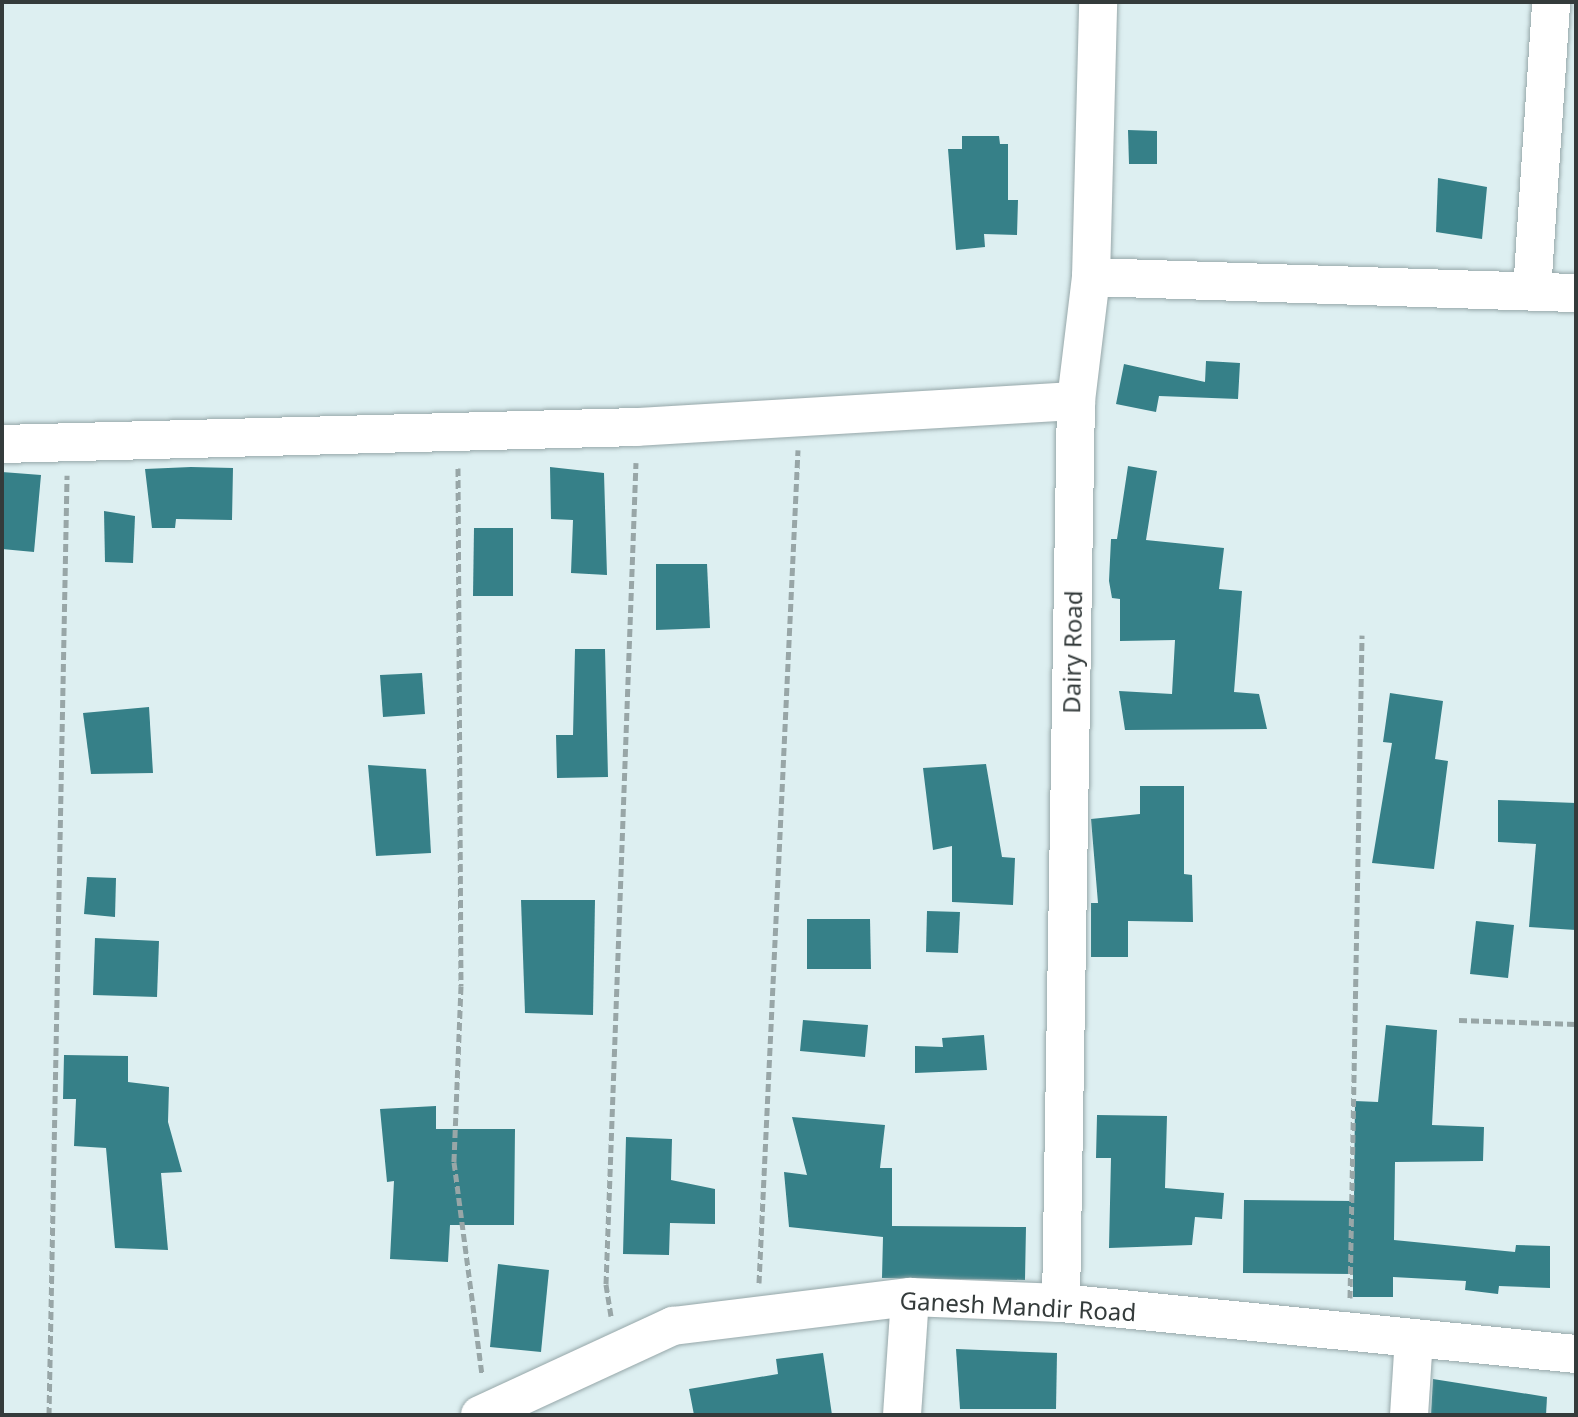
<!DOCTYPE html>
<style>
body{margin:0}
#map{position:relative;width:1578px;height:1417px;overflow:hidden;background:#ddeff1;font-family:"Noto Sans",sans-serif}
div>[style]{position:absolute}
.building>*{inset:0;background:#368088}
.path>*{height:5px;margin-top:-2.5px;transform-origin:0;background:repeating-linear-gradient(90deg,#98a6a7 0 8px,transparent 0 12px)}
.roads{filter:drop-shadow(0 0 2px #96a7a9) drop-shadow(0 0 2px #96a7a9)}
.minor>*{height:38px;margin:-19px;padding:0 19px;transform-origin:19px;border-radius:19px;background:#fff}
span{translate:-50% -50%;white-space:nowrap;text-align:center;line-height:1.15;-webkit-text-stroke:8px #fff;paint-order:stroke}
.street-label{font-size:24px;color:#343b3b}
.frame{position:absolute;inset:0;border:4px solid #343b3b;pointer-events:none}
</style>
<div id="map">
<div class="building">
<div style="clip-path:polygon(1128px 130px,1157px 131px,1157px 164px,1129px 164px)"></div>
<div style="clip-path:polygon(962px 136px,999px 136px,1000px 144px,1008px 144px,1008px 200px,1018px 200px,1017px 235px,984px 234px,985px 247px,956px 250px,948px 149px,962px 149px)"></div>
<div style="clip-path:polygon(1438px 178px,1487px 187px,1482px 239px,1436px 232px)"></div>
<div style="clip-path:polygon(1206px 361px,1240px 363px,1238px 399px,1159px 396px,1156px 412px,1116px 404px,1124px 364px,1205px 382px)"></div>
<div style="clip-path:polygon(1128px 466px,1157px 471px,1146px 540px,1224px 548px,1219px 589px,1242px 591px,1234px 692px,1259px 694px,1267px 729px,1125px 730px,1119px 691px,1172px 694px,1175px 640px,1120px 641px,1120px 599px,1112px 598px,1109px 581px,1111px 539px,1117px 539px)"></div>
<div style="clip-path:polygon(191px 467px,233px 468px,232px 520px,176px 519px,175px 528px,152px 528px,145px 469px)"></div>
<div style="clip-path:polygon(550px 467px,604px 473px,607px 575px,571px 573px,573px 520px,551px 519px)"></div>
<div style="clip-path:polygon(2px 472px,41px 475px,34px 552px,2px 549px)"></div>
<div style="clip-path:polygon(104px 511px,135px 516px,133px 563px,105px 562px)"></div>
<div style="clip-path:polygon(474px 528px,513px 528px,513px 596px,473px 596px)"></div>
<div style="clip-path:polygon(656px 564px,707px 564px,710px 628px,656px 630px)"></div>
<div style="clip-path:polygon(575px 649px,605px 649px,608px 777px,557px 778px,556px 735px,573px 735px)"></div>
<div style="clip-path:polygon(422px 673px,425px 714px,383px 717px,380px 675px)"></div>
<div style="clip-path:polygon(1390px 693px,1443px 701px,1435px 759px,1448px 761px,1434px 869px,1372px 863px,1392px 743px,1383px 742px)"></div>
<div style="clip-path:polygon(149px 707px,153px 773px,91px 774px,83px 713px)"></div>
<div style="clip-path:polygon(986px 764px,1002px 857px,1015px 858px,1013px 905px,952px 902px,952px 846px,933px 850px,923px 768px)"></div>
<div style="clip-path:polygon(368px 765px,426px 769px,431px 853px,376px 856px)"></div>
<div style="clip-path:polygon(1140px 786px,1184px 786px,1184px 874px,1192px 875px,1193px 922px,1128px 921px,1128px 957px,1091px 957px,1091px 903px,1098px 903px,1091px 819px,1140px 814px)"></div>
<div style="clip-path:polygon(1498px 800px,1576px 803px,1576px 930px,1529px 927px,1536px 844px,1498px 842px)"></div>
<div style="clip-path:polygon(87px 877px,116px 878px,115px 917px,84px 914px)"></div>
<div style="clip-path:polygon(521px 900px,595px 900px,593px 1015px,525px 1013px)"></div>
<div style="clip-path:polygon(927px 911px,960px 912px,958px 953px,926px 952px)"></div>
<div style="clip-path:polygon(807px 919px,870px 919px,871px 969px,807px 969px)"></div>
<div style="clip-path:polygon(1476px 921px,1514px 925px,1508px 978px,1470px 974px)"></div>
<div style="clip-path:polygon(95px 938px,159px 941px,157px 997px,93px 995px)"></div>
<div style="clip-path:polygon(803px 1020px,868px 1025px,865px 1057px,800px 1051px)"></div>
<div style="clip-path:polygon(1386px 1025px,1437px 1030px,1432px 1125px,1484px 1127px,1483px 1161px,1395px 1162px,1394px 1240px,1515px 1252px,1516px 1245px,1550px 1246px,1550px 1288px,1499px 1286px,1498px 1294px,1465px 1290px,1466px 1281px,1393px 1277px,1393px 1297px,1353px 1297px,1353px 1274px,1243px 1273px,1244px 1200px,1354px 1201px,1355px 1101px,1378px 1102px)"></div>
<div style="clip-path:polygon(984px 1035px,987px 1070px,915px 1073px,915px 1046px,943px 1047px,942px 1038px)"></div>
<div style="clip-path:polygon(64px 1055px,128px 1056px,128px 1082px,169px 1087px,168px 1122px,182px 1172px,161px 1173px,168px 1250px,115px 1248px,106px 1148px,74px 1146px,76px 1099px,63px 1099px)"></div>
<div style="clip-path:polygon(436px 1106px,436px 1129px,515px 1129px,514px 1225px,450px 1225px,448px 1262px,390px 1259px,394px 1181px,387px 1182px,380px 1109px)"></div>
<div style="clip-path:polygon(1097px 1115px,1167px 1116px,1165px 1188px,1224px 1193px,1222px 1219px,1195px 1217px,1192px 1245px,1109px 1248px,1111px 1158px,1096px 1158px)"></div>
<div style="clip-path:polygon(792px 1117px,885px 1125px,880px 1168px,892px 1168px,892px 1226px,1026px 1227px,1025px 1280px,882px 1278px,883px 1237px,789px 1227px,784px 1172px,807px 1175px)"></div>
<div style="clip-path:polygon(626px 1137px,672px 1139px,671px 1180px,715px 1189px,715px 1224px,670px 1223px,669px 1255px,623px 1254px)"></div>
<div style="clip-path:polygon(498px 1264px,549px 1270px,541px 1352px,490px 1347px)"></div>
<div style="clip-path:polygon(956px 1349px,1057px 1353px,1056px 1409px,960px 1409px)"></div>
<div style="clip-path:polygon(823px 1353px,832px 1415px,694px 1415px,689px 1389px,778px 1374px,776px 1359px)"></div>
<div style="clip-path:polygon(1433px 1379px,1547px 1397px,1546px 1415px,1431px 1415px)"></div>
</div>
<div class="path">
<div style="left:458px;top:468px;width:518px;rotate:89.67deg"></div>
<div style="left:461px;top:986px;width:176px;rotate:92.3deg"></div>
<div style="left:454px;top:1162px;width:215px;rotate:82.5deg"></div>
<div style="left:1459px;top:1020px;width:117px;rotate:2deg"></div>
<div style="left:759px;top:1283px;width:834px;rotate:-87.32deg"></div>
<div style="left:1350px;top:1298px;width:663px;rotate:-88.96deg"></div>
<div style="left:611px;top:1316px;width:32px;rotate:-99deg"></div>
<div style="left:606px;top:1284px;width:822px;rotate:-87.91deg"></div>
<div style="left:49px;top:1415px;width:940px;rotate:-88.9deg"></div>
</div>
<div class="roads">
<div class="minor">
<div style="left:1091px;top:277px;width:485px;rotate:1.9deg"></div>
<div style="left:1532px;top:291px;width:290px;rotate:-86.2deg"></div>
<div style="left:2px;top:444px;width:635px;rotate:-1.53deg"></div>
<div style="left:637px;top:427px;width:440px;rotate:-3.4deg"></div>
<div style="left:1061px;top:1303px;width:902px;rotate:-89.05deg"></div>
<div style="left:1076px;top:401px;width:125px;rotate:-83.1deg"></div>
<div style="left:1091px;top:277px;width:275px;rotate:-88.5deg"></div>
<div style="left:480px;top:1415px;width:213px;rotate:-24.8deg"></div>
<div style="left:673px;top:1326px;width:239px;rotate:-7deg"></div>
<div style="left:910px;top:1297px;width:151px;rotate:2.3deg"></div>
<div style="left:1061px;top:1303px;width:518px;rotate:5.66deg"></div>
<div style="left:902px;top:1415px;width:118px;rotate:-86.1deg"></div>
<div style="left:1409px;top:1415px;width:77px;rotate:-86.3deg"></div>
</div>
</div>
<div class="street-label">
<span style="left:1072px;top:652px;rotate:-89deg">Dairy Road</span>
<span style="left:1018px;top:1306px;rotate:3deg">Ganesh Mandir Road</span>
</div>
<div class="frame"></div>
</div>
